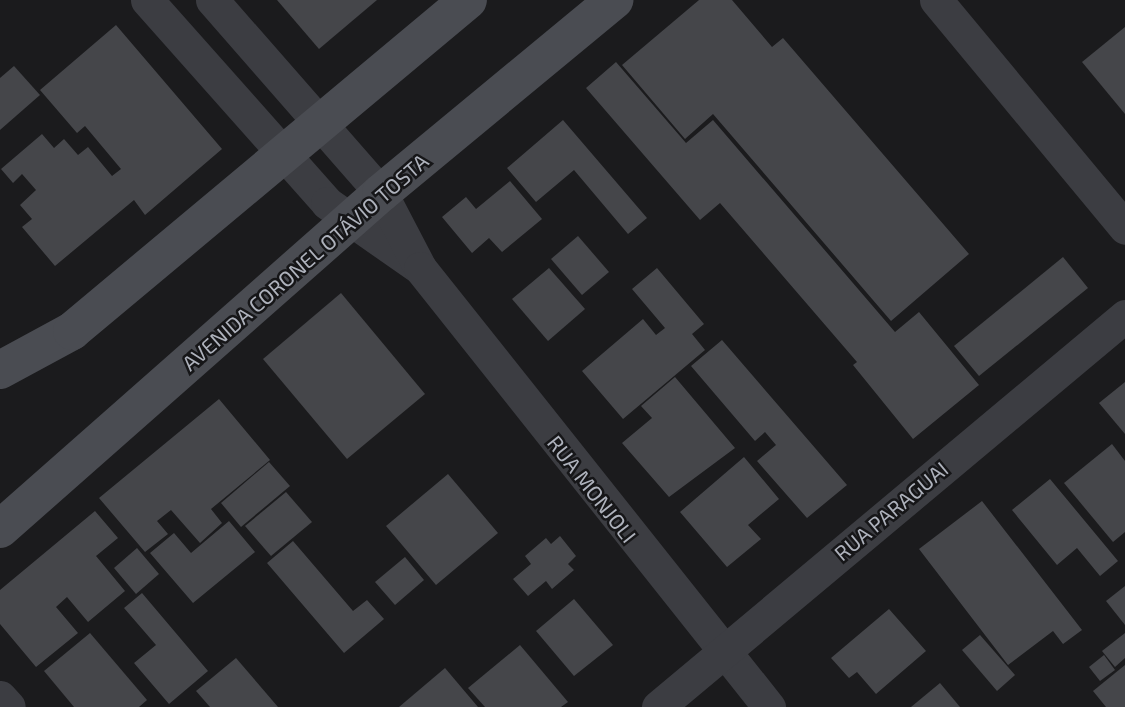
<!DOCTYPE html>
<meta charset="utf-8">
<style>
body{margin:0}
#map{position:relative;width:1125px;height:707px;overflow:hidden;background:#1b1b1d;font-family:"Exo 2",sans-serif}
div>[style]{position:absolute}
.building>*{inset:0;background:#45464a}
.minor>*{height:33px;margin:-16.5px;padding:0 16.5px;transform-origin:16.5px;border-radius:16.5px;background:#3c3d42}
.secondary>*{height:38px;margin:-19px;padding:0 19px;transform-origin:19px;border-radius:19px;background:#4a4c52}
span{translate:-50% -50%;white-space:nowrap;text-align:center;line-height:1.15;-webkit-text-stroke:5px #161618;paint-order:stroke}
.street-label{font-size:21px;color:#aeb2bc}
</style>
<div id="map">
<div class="building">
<div style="clip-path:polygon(277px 0,377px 0,319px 49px)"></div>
<div style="clip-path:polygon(699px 0,732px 0,772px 47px,783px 38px,969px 254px,891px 321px,713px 114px,685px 139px,622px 65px)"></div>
<div style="clip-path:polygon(116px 25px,222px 149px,145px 215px,134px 200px,55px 266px,22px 227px,32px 219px,20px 205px,36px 190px,22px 174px,13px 183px,1px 169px,42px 134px,54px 148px,64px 139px,78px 155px,88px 147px,112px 176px,121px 169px,85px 126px,77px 133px,40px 90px)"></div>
<div style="clip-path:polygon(1125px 27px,1125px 114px,1082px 62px)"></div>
<div style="clip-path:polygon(616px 62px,686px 143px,713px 120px,895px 332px,919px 312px,979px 385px,913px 439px,853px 365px,857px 362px,720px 203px,700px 220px,586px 88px)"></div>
<div style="clip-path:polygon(14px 66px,40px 95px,0 130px,0 78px)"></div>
<div style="clip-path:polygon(563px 120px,647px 218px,628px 234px,574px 170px,536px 202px,507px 168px)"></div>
<div style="clip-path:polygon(510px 181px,542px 219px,502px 252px,489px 238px,472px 253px,442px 217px,466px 197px,476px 209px)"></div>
<div style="clip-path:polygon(578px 236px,609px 272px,582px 295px,551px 259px)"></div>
<div style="clip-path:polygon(1063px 257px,1088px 288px,979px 376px,954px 346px)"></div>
<div style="clip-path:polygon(549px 268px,585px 309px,548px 341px,512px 299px)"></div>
<div style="clip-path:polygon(657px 268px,704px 324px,692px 334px,705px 350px,623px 419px,582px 371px,643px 319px,656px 335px,665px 328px,632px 289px)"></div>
<div style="clip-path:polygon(341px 293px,425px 394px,347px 459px,263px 359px)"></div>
<div style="clip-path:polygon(722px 340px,847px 485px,807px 518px,757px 461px,776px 445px,765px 432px,755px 441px,691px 366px)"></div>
<div style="clip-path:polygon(675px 377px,735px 448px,669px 497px,622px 443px,652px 418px,641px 406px)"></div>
<div style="clip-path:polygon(1125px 382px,1125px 434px,1099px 403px)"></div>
<div style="clip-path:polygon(219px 399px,270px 460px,211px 509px,222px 523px,200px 543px,171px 510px,157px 521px,168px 534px,145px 552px,99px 498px)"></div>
<div style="clip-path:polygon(1112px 444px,1125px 461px,1125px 532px,1113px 542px,1064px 483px)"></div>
<div style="clip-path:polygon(744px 457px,779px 499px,748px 525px,761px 539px,727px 567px,680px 512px)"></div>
<div style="clip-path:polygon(269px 462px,290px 486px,241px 527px,221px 503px)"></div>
<div style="clip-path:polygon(448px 474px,498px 533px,436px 585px,386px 526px)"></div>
<div style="clip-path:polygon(1050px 479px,1118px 561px,1100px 576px,1077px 548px,1057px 565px,1012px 510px)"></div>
<div style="clip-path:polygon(286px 492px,312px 522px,271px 556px,245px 526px)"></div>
<div style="clip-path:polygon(982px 501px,1082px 630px,1063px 644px,1053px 631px,1008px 665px,919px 549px)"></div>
<div style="clip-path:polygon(95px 511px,118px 538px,96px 556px,125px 591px,88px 622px,67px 597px,56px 607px,78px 633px,36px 667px,0 624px,0 590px)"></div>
<div style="clip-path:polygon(229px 521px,255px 552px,193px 603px,150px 553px,174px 533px,191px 553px)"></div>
<div style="clip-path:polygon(560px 536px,576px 556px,568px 564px,574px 570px,552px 589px,546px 581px,528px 596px,513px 579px,531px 564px,525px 556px,546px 538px,551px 544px)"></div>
<div style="clip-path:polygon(293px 541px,353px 611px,367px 600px,384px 619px,344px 653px,267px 563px)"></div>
<div style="clip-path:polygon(137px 548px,159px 574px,136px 594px,114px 568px)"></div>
<div style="clip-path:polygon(405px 557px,424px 580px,395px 605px,375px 582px)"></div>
<div style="clip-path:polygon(1125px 586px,1125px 625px,1106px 601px)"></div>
<div style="clip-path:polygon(142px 593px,208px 671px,169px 704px,134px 663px,156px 645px,124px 608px)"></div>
<div style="clip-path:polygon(574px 599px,613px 645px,574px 676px,536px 631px)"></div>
<div style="clip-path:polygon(889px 609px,926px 651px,876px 694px,857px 672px,849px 678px,831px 658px)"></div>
<div style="clip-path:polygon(90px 633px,147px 700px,139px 707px,74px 707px,44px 671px)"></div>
<div style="clip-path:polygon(1125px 633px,1125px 658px,1115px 667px,1102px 651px)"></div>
<div style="clip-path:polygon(980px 635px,1015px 675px,997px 691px,962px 650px)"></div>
<div style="clip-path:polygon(520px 645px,568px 702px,561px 707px,485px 707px,468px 688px)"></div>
<div style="clip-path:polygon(1104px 655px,1115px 670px,1100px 681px,1089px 667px)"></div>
<div style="clip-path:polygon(236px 658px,278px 707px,210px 707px,196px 691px)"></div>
<div style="clip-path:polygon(1125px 665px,1125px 707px,1106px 707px,1093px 691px)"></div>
<div style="clip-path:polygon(445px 668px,478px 707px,399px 707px)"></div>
<div style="clip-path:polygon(940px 683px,960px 707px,911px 707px)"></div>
</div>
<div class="minor">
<div style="left:147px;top:0;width:271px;rotate:48.4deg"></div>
<div style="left:327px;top:203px;width:110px;rotate:35deg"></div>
<div style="left:212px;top:0;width:257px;rotate:48.8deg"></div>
<div style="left:381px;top:193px;width:85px;rotate:62.5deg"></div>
<div style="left:420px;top:268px;width:561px;rotate:51.52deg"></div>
<div style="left:936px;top:0;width:296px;rotate:50.3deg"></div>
<div style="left:0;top:697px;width:13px;rotate:48deg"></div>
<div style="left:658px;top:707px;width:609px;rotate:-39.94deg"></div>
</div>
<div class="secondary">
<div style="left:0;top:370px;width:82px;rotate:-28.4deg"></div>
<div style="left:72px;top:331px;width:516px;rotate:-39.89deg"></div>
<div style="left:0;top:529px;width:508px;rotate:-41.41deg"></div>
<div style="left:381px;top:193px;width:303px;rotate:-39.6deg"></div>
</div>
<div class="street-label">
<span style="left:305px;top:262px;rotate:-41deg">AVENIDA CORONEL OTÁVIO TOSTA</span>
<span style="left:592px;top:489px;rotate:52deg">RUA MONJOLI</span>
<span style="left:891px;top:511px;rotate:-40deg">RUA PARAGUAI</span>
</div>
</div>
